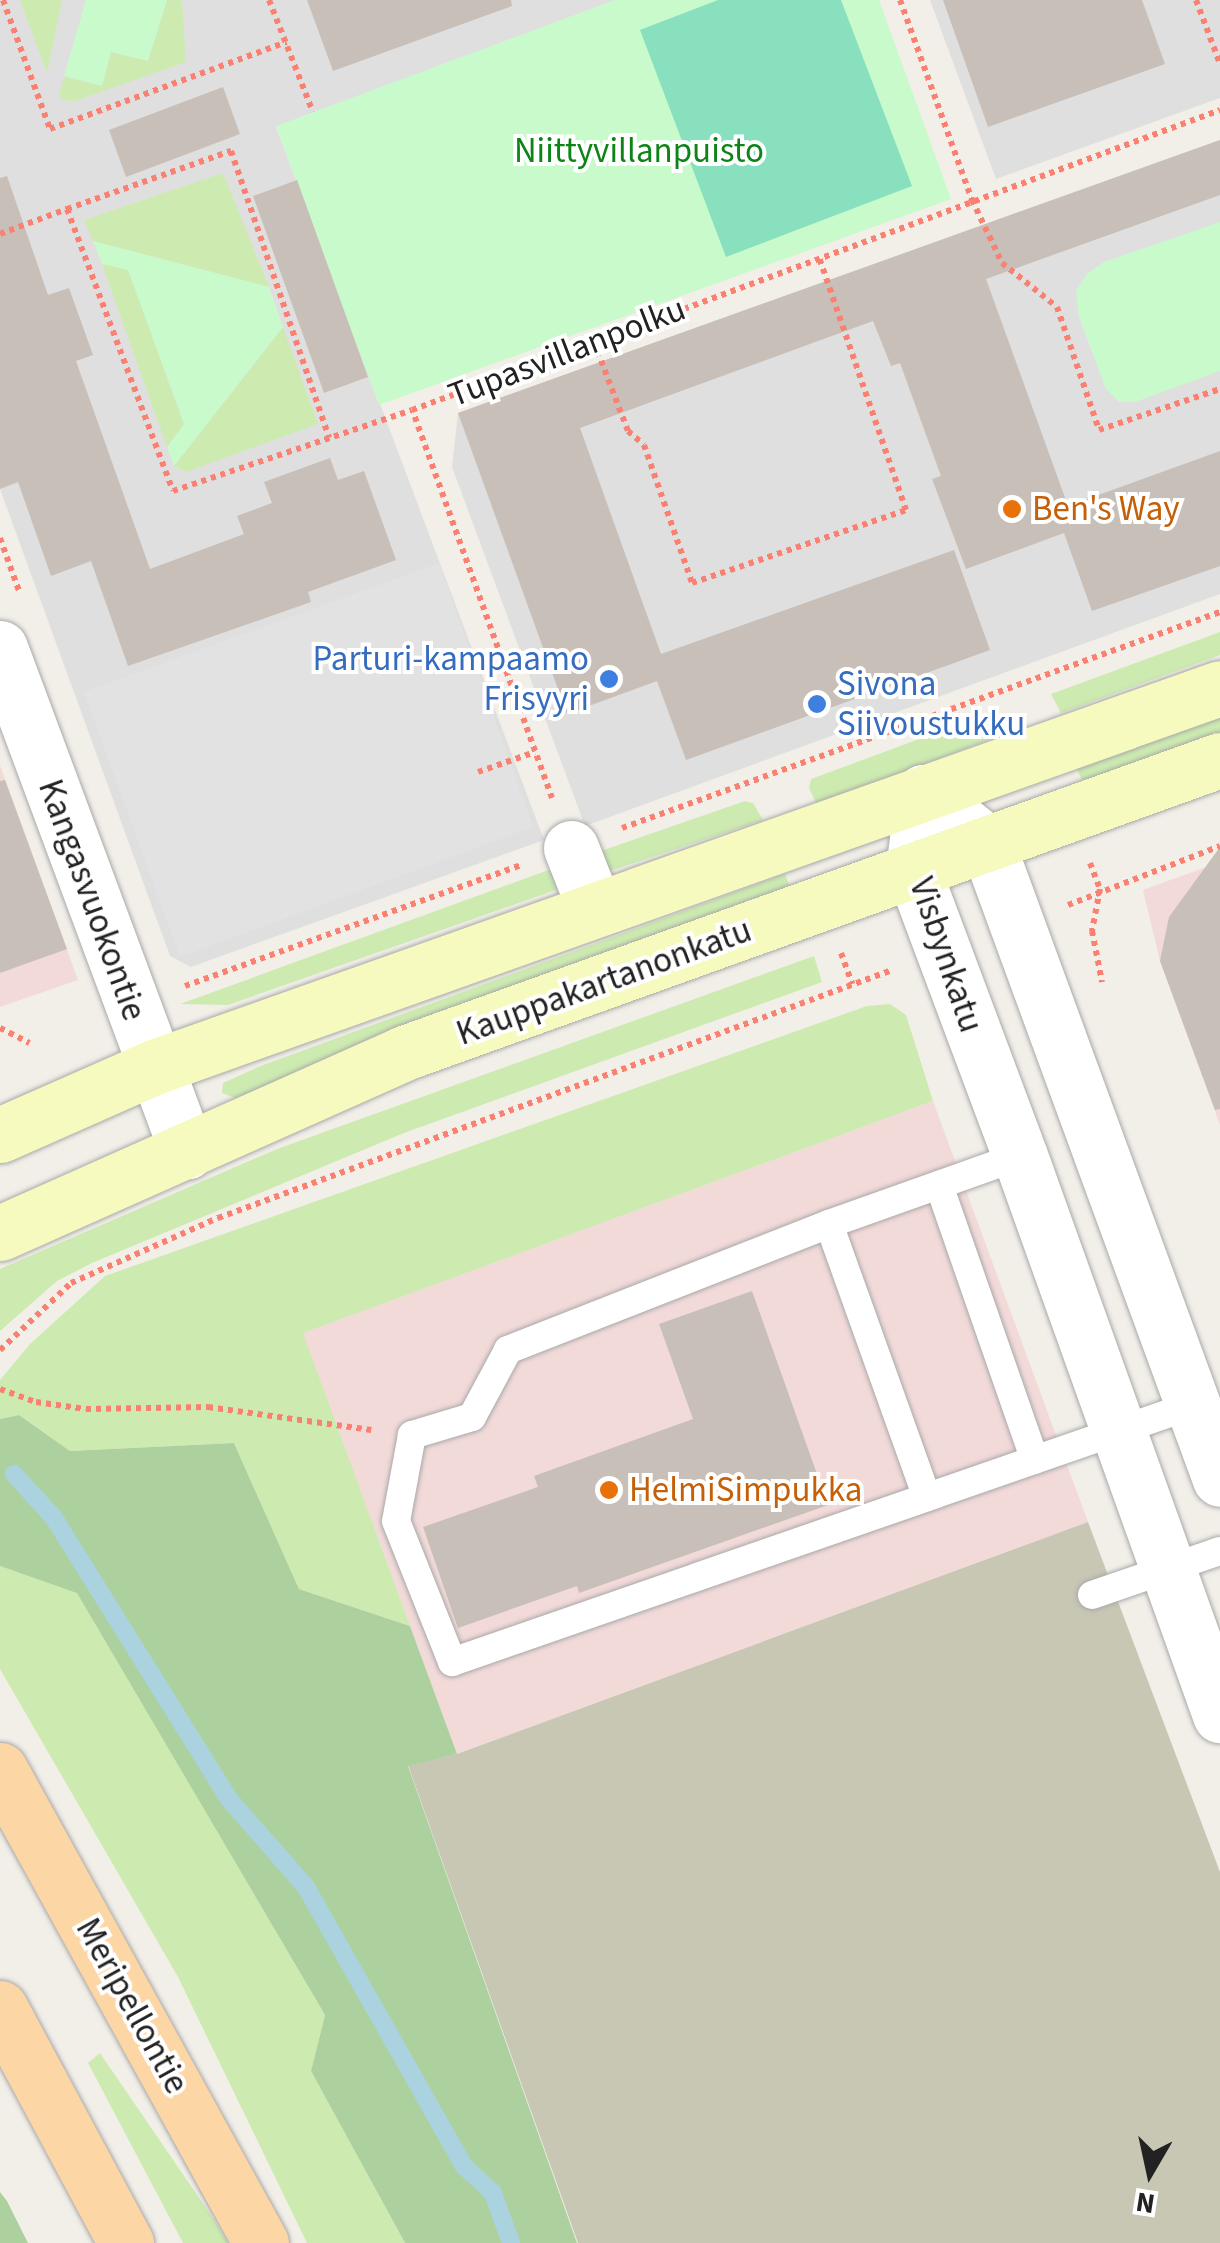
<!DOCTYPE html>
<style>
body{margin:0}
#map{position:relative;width:1220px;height:2243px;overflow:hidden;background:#f2efe9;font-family:"Source Sans 3",sans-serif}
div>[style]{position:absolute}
.residential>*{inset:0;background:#e0dfdf}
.commercial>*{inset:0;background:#f2dad9}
.construction>*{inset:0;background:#c7c7b4}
.grass>*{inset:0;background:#cdebb0}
.forest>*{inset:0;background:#add19e}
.park>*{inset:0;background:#c8facc}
.pitch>*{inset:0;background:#88e0be}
.parking>*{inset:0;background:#e2e2e2}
.stream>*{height:18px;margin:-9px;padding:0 9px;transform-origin:9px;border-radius:9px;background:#aad3df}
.building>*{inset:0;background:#c7bfb8}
.path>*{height:6px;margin-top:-3px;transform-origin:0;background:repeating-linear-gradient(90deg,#fa8072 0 5px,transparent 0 10px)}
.roads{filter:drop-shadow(0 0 2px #a9a9a9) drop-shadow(0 0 2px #a9a9a9)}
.service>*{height:28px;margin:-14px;padding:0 14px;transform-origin:14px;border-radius:14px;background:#fff}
.minor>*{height:55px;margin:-27.5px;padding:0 27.5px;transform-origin:27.5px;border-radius:27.5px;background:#fff}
.secondary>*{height:55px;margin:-27.5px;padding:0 27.5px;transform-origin:27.5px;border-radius:27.5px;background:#f7fabf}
.primary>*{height:55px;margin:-27.5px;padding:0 27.5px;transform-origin:27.5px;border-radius:27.5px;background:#fcd6a4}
.dots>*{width:28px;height:28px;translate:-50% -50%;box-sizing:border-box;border:5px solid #fff;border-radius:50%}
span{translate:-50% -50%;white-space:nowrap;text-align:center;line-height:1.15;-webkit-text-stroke:8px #fff;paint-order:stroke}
.park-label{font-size:35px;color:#0c8416}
.street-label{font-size:35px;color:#222}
.food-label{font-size:35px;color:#c56008}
.left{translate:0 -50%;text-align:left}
.shop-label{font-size:35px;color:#366cbe}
.right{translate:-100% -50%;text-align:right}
.north{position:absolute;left:1100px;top:2123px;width:100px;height:100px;-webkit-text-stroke:8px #fff;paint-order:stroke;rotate:189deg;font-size:28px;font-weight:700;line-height:40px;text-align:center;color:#222}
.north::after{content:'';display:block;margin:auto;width:35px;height:45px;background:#222;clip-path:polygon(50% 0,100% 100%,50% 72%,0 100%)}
</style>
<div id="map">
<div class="residential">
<div style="clip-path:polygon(0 0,616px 0,276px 127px,544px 840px,191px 967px,170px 956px,0 489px)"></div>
<div style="clip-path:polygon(930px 0,1220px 0,1220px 98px,996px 179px)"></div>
<div style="clip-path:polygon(1220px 140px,1220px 594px,585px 826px,452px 467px,458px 413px)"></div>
</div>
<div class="commercial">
<div style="clip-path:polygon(0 765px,78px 980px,0 1007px)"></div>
<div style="clip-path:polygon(1220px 862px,1220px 1125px,1160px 961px,1143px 890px)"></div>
<div style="clip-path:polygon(933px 1101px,1088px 1522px,457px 1754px,302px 1333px)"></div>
</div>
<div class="construction">
<div style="clip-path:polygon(1088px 1522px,1220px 1872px,1220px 2243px,578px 2243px,408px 1765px,457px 1754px)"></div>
</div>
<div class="grass">
<div style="clip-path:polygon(20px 0,62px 0,47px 73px)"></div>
<div style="clip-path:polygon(167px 0,182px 0,186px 62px,75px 101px,62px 100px,59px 95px,64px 77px,102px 86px,111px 52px,148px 61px)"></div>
<div style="clip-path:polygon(223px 173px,269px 287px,93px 241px,84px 220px)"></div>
<div style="clip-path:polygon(102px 264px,128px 269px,184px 425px,167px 447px)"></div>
<div style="clip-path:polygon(283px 327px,318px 424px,186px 472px,174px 466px)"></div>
<div style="clip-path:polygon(1220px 632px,1220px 655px,1061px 713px,1051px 694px)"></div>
<div style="clip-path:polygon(987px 714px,1006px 714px,1022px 727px,817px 805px,809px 788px,811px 779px)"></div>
<div style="clip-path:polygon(1220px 716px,1220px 748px,1088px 795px,1077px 769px)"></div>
<div style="clip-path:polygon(745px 801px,753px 803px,763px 820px,604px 873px,598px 852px)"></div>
<div style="clip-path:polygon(557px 867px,564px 887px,228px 1005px,180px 1004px)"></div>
<div style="clip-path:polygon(785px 874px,794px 898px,235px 1098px,222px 1093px,223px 1083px,258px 1067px)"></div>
<div style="clip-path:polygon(814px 956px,822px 982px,404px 1133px,92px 1263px,57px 1281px,0 1331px,0 1269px,277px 1149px)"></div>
<div style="clip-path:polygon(890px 1004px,906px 1015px,933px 1101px,303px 1333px,410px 1626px,299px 1589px,234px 1443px,70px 1451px,19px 1415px,0 1419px,0 1380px,30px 1344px,105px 1276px,867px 1006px)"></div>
<div style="clip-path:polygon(0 1566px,77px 1592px,325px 2015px,311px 2071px,405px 2243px,307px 2243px,178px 1977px,0 1669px)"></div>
<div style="clip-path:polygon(100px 2053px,217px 2224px,228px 2243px,183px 2243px,88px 2063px)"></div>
</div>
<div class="forest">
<div style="clip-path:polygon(19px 1415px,70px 1451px,234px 1443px,299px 1589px,410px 1626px,457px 1754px,408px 1766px,577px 2243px,405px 2243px,311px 2071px,325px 2015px,77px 1593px,0 1566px,0 1419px)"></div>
<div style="clip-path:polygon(0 2192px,7px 2201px,28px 2243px,0 2243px)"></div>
</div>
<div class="park">
<div style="clip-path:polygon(86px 0,167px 0,148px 61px,111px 52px,102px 86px,64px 76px)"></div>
<div style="clip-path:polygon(615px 0,879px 0,951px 199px,379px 405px,276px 126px)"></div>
<div style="clip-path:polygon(1220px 222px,1220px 371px,1135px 402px,1119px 402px,1106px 389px,1079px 317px,1076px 291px,1087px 274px,1104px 262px)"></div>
<div style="clip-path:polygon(93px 241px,269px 287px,283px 327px,174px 466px,167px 447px,184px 424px,128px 270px,102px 264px)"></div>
</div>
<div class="pitch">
<div style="clip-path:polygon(718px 0,841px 0,912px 186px,726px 257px,640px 30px)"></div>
</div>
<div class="parking">
<div style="clip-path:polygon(439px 563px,533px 827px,180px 957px,84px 692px)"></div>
</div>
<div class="stream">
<div style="left:14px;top:1474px;width:59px;rotate:47.7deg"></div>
<div style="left:54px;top:1518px;width:331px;rotate:58.1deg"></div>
<div style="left:229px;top:1799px;width:117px;rotate:48.8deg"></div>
<div style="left:306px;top:1887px;width:319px;rotate:60.5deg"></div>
<div style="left:463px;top:2165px;width:41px;rotate:43deg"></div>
<div style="left:493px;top:2193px;width:53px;rotate:70.2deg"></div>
</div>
<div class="building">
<div style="clip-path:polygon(307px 0,511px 0,512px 6px,333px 71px)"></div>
<div style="clip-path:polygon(943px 0,1142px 0,1165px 64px,988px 127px)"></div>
<div style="clip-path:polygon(223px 87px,240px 134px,126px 177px,109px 130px)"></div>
<div style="clip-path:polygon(1220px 140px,1220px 195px,986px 279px,1068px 506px,1220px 451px,1220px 566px,1092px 611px,1064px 533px,966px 569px,932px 479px,941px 476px,900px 363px,891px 366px,873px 321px,580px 428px,661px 654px,954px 550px,990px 650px,686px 760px,657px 681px,567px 714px,458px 413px)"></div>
<div style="clip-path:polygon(7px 176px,48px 295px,69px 288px,93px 355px,76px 361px,150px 569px,244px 534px,237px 516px,272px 503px,264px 482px,330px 458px,338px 480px,364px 471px,396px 560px,308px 592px,311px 602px,128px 666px,91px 561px,51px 576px,18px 482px,0 489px,0 178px)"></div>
<div style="clip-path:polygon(297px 180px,368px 377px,324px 393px,253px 196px)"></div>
<div style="clip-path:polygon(5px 780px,67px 949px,0 973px,0 781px)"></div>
<div style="clip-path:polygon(1220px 847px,1220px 1109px,1215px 1110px,1160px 961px,1169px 917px)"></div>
<div style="clip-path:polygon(752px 1291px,828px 1505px,579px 1593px,577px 1586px,458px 1628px,423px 1527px,538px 1487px,534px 1476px,693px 1419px,659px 1324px)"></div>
</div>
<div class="path">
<div style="left:3px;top:0;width:137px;rotate:70deg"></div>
<div style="left:50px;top:129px;width:252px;rotate:-20.2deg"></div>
<div style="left:269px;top:0;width:120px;rotate:68.6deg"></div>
<div style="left:900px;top:0;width:213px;rotate:70.2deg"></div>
<div style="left:972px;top:200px;width:70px;rotate:64.5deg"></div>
<div style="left:1002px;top:263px;width:70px;rotate:38.7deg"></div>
<div style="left:1057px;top:307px;width:130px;rotate:71.1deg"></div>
<div style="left:1099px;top:430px;width:128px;rotate:-18.7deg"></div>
<div style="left:1196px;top:0;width:68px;rotate:69.4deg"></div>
<div style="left:67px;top:209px;width:174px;rotate:-19.5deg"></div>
<div style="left:231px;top:151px;width:303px;rotate:71.1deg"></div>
<div style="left:0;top:234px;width:72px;rotate:-20.5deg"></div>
<div style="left:67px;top:209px;width:301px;rotate:69.4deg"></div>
<div style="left:173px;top:491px;width:252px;rotate:-18.7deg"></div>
<div style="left:594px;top:342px;width:95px;rotate:69.1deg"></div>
<div style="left:628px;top:431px;width:21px;rotate:41deg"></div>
<div style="left:644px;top:445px;width:146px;rotate:70.8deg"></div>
<div style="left:692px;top:583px;width:226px;rotate:-18.8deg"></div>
<div style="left:906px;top:510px;width:267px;rotate:-109deg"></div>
<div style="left:0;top:538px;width:59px;rotate:70.3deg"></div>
<div style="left:478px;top:772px;width:60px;rotate:-19.3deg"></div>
<div style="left:552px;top:798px;width:412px;rotate:-109.8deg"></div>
<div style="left:412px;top:410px;width:862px;rotate:-20.37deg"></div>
<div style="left:622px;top:828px;width:636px;rotate:-19.86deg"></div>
<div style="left:1090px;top:863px;width:28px;rotate:69deg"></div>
<div style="left:1100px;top:889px;width:43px;rotate:100.8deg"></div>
<div style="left:1092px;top:931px;width:52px;rotate:78.9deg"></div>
<div style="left:1068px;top:905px;width:163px;rotate:-21.2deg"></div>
<div style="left:841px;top:953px;width:33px;rotate:70deg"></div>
<div style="left:185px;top:986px;width:357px;rotate:-19.8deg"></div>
<div style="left:0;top:1028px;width:33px;rotate:27deg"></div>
<div style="left:0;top:1350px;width:98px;rotate:-43.3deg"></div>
<div style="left:71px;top:1283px;width:161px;rotate:-23.9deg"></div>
<div style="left:218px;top:1218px;width:718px;rotate:-20.2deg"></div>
<div style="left:0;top:1389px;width:38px;rotate:20deg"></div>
<div style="left:36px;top:1402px;width:50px;rotate:8deg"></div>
<div style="left:86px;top:1409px;width:122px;rotate:-0.9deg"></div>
<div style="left:208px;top:1407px;width:165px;rotate:8deg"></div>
</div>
<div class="roads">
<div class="service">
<div style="left:1020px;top:1156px;width:203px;rotate:160.4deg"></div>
<div style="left:829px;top:1224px;width:345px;rotate:158.6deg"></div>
<div style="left:508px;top:1350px;width:76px;rotate:118.2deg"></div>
<div style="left:472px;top:1417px;width:63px;rotate:163.3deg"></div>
<div style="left:412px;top:1435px;width:87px;rotate:100.5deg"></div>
<div style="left:396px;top:1521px;width:152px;rotate:68.3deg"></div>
<div style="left:452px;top:1662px;width:784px;rotate:-19.13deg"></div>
<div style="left:939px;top:1185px;width:291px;rotate:70.8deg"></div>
<div style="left:829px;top:1224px;width:290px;rotate:70.3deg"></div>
<div style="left:1092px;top:1595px;width:135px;rotate:-19deg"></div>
</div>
<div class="minor">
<div style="left:0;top:648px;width:537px;rotate:69.61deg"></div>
<div style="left:923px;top:792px;width:79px;rotate:97.3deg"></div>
<div style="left:913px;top:870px;width:305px;rotate:69.5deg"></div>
<div style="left:1020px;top:1156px;width:594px;rotate:70.31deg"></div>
<div style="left:923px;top:792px;width:82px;rotate:38.6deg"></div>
<div style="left:987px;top:843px;width:677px;rotate:69.88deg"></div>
<div style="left:571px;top:848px;width:66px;rotate:68.5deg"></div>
</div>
<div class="secondary">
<div style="left:0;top:1135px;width:168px;rotate:-23.8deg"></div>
<div style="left:154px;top:1067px;width:1131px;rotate:-19.57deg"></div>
<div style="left:0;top:1233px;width:442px;rotate:-24deg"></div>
<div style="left:404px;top:1053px;width:867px;rotate:-19.75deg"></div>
</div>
<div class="primary">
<div style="left:0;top:1770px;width:540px;rotate:61.11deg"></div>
<div style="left:0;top:2008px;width:267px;rotate:61.8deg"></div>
</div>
</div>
<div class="dots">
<div style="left:1012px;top:509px;background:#e8710a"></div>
<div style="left:609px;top:679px;background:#3f7fe0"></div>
<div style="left:817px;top:704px;background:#3f7fe0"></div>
<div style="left:609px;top:1490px;background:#e8710a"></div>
</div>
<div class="park-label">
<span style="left:639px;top:151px">Niittyvillanpuisto</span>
</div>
<div class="street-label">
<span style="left:567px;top:352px;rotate:-21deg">Tupasvillanpolku</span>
<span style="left:92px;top:900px;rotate:70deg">Kangasvuokontie</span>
<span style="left:946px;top:955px;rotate:71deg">Visbynkatu</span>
<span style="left:604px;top:982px;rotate:-20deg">Kauppakartanonkatu</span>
<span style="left:132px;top:2006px;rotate:61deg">Meripellontie</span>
</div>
<div class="food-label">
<span class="left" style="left:1032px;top:509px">Ben's Way</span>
<span class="left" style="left:629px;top:1490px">HelmiSimpukka</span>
</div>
<div class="shop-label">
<span class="right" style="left:589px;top:679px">Parturi-kampaamo<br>Frisyyri</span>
<span class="left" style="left:837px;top:704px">Sivona<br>Siivoustukku</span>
</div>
<div class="north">N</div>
</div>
